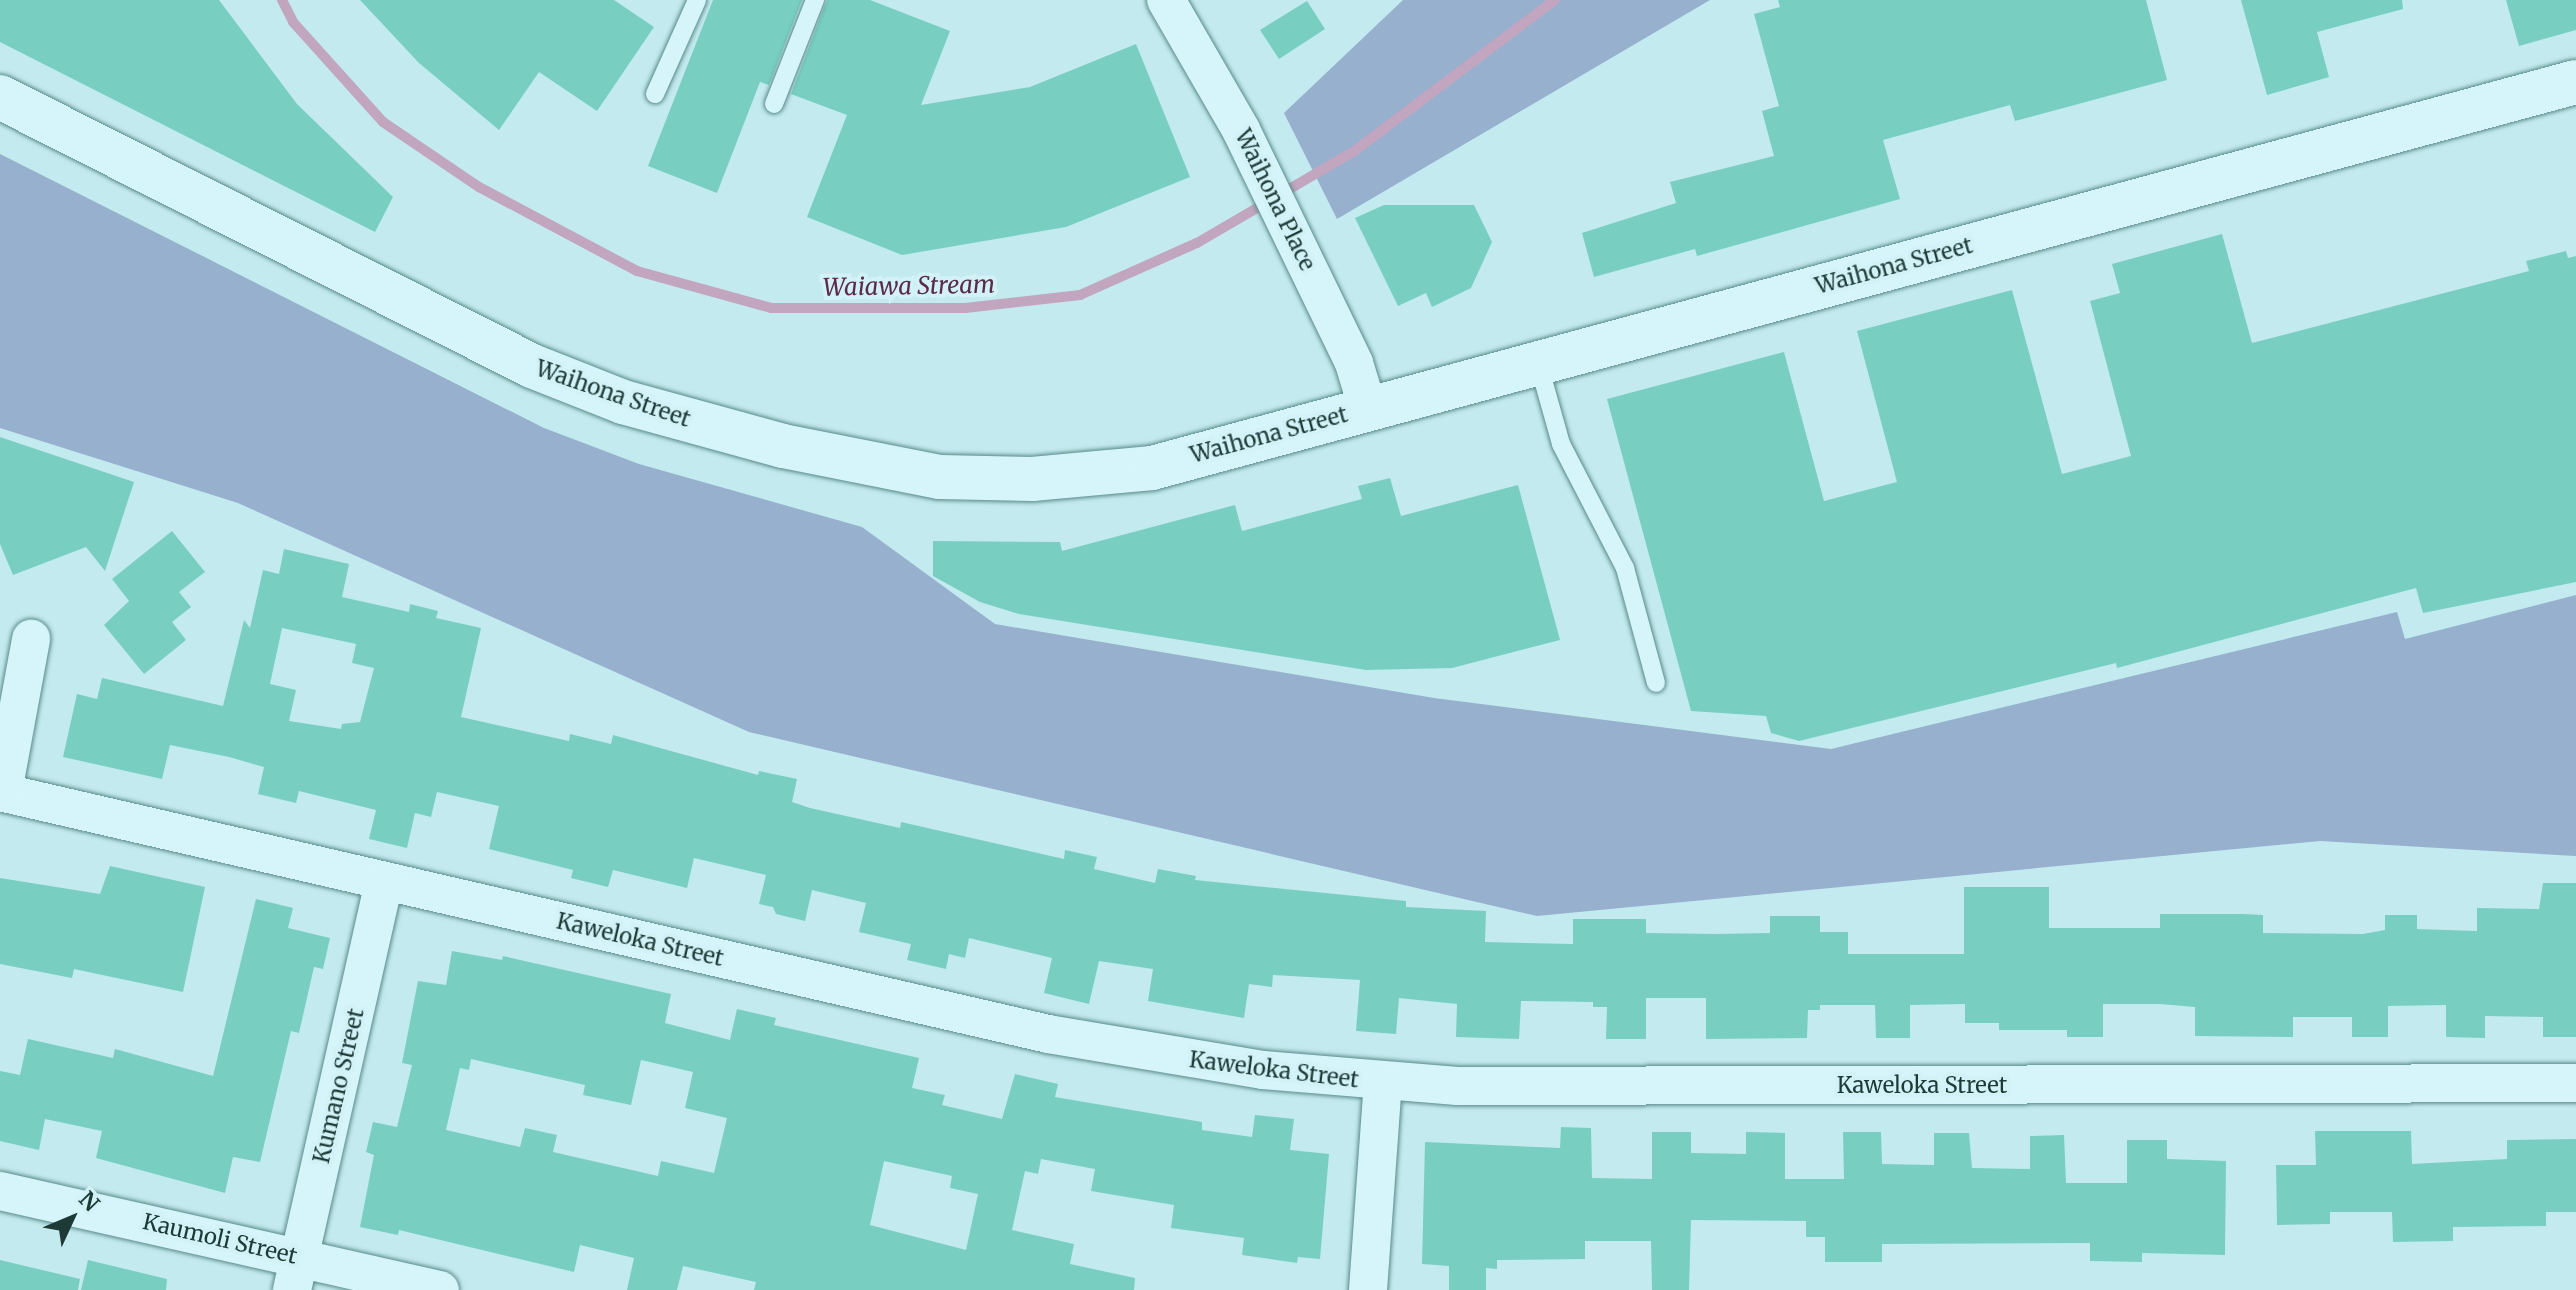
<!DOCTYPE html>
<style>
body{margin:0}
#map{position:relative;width:2576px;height:1290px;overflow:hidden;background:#c3eaef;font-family:Merriweather,serif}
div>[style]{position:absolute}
.green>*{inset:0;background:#96b0ce}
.stream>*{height:10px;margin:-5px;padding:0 5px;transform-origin:5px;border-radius:5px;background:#c2a5be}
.building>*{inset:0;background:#78cfc1}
.roads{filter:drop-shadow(0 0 2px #598a88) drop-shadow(0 0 2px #598a88)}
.lane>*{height:18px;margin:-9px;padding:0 9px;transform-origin:9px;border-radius:9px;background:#d6f5fa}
.street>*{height:38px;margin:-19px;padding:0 19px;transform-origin:19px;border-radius:19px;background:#d6f5fa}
.secondary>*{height:44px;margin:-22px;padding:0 22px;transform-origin:22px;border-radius:22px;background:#d6f5fa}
span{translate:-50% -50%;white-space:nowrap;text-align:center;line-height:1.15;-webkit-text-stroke:8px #d3f2f7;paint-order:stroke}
.street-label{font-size:22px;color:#1e3a37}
.water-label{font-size:24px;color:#5a2c49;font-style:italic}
.north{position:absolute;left:32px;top:1178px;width:80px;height:80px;-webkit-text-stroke:6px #d3f2f7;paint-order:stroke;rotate:46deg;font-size:22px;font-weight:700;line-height:32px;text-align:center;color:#1e3a37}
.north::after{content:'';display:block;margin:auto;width:28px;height:36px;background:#1e3a37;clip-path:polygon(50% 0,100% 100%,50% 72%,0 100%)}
</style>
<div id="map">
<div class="green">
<div style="clip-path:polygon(1403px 0,1710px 0,1337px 219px,1284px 113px)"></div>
<div style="clip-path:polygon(0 154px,544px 428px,639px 464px,862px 527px,995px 624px,1434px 698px,1831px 749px,2397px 612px,2405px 639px,2576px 595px,2576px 856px,2320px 841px,1537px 916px,749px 732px,238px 503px,0 428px)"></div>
</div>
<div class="stream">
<div style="left:282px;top:0;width:25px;rotate:63deg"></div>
<div style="left:293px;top:22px;width:135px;rotate:48deg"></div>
<div style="left:383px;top:122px;width:116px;rotate:34.1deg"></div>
<div style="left:479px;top:187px;width:179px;rotate:28deg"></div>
<div style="left:637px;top:271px;width:139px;rotate:15.4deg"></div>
<div style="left:771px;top:308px;width:194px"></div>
<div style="left:965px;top:308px;width:116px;rotate:-6.4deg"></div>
<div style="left:1080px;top:295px;width:128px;rotate:-24deg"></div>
<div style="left:1197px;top:243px;width:181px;rotate:-30.3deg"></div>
<div style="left:1353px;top:152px;width:253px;rotate:-37deg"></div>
</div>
<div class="building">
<div style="clip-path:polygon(0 0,219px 0,297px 104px,393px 197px,375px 232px,0 42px)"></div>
<div style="clip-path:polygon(360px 0,614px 0,654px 27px,597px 111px,539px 72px,499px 130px,419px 63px)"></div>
<div style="clip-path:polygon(713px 0,802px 0,769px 85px,760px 82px,717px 193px,648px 166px)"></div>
<div style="clip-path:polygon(827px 0,870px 0,950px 31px,921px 105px,1030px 87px,1136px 44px,1190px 177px,1066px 227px,902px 255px,807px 217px,847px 115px,791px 94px)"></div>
<div style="clip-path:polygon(1778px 0,2146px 0,2167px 80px,2015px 121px,2010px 105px,1883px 140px,1900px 199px,1697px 256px,1695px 249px,1594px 277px,1582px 233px,1676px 203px,1670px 182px,1774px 156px,1762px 111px,1779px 106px,1754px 14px,1780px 7px)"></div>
<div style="clip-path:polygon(2241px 0,2402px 0,2403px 9px,2317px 32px,2329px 77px,2267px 95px)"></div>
<div style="clip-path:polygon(2506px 0,2576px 0,2576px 30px,2519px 46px)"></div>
<div style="clip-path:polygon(1307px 1px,1325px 29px,1279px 59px,1260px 30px)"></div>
<div style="clip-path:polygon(1384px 205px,1474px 205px,1492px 242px,1471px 288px,1432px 307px,1426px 293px,1398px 306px,1355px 218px)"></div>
<div style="clip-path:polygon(2222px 234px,2252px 343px,2529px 271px,2526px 261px,2566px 251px,2568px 258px,2576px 256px,2576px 582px,2423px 613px,2416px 588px,2117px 668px,2116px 663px,1799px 741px,1771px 733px,1766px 716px,1691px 711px,1607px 399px,1784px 352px,1824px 501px,1897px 482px,1857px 331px,2012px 290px,2062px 474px,2131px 456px,2090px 301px,2120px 293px,2112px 264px)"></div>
<div style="clip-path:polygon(0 437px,134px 482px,105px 571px,86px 547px,13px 575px,0 544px)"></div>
<div style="clip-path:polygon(1390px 478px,1401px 516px,1518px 485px,1560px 640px,1452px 668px,1366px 670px,1019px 614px,980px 602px,933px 576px,933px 541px,1060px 542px,1062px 551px,1235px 505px,1242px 531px,1362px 499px,1358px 486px)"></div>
<div style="clip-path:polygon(172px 531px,205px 572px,179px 592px,191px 607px,172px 622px,186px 640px,144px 674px,104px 625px,129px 601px,112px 579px)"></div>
<div style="clip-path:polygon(evenodd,284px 549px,349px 564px,342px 597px,409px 612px,410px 604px,438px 611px,436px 618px,481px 628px,461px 717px,569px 741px,570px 734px,611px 744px,613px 735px,758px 775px,759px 771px,797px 779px,792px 802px,810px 808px,900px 828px,901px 822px,1064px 859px,1065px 850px,1097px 857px,1094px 869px,1155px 883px,1158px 869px,1196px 876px,1195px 880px,1406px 901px,1406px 907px,1486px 911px,1485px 942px,1573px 944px,1573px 919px,1646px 919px,1646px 933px,1717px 934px,1770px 933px,1770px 916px,1820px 916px,1820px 932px,1848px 932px,1848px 954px,1964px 954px,1964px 887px,2049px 887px,2049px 928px,2160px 928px,2160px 914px,2244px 914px,2263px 915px,2263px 933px,2363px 934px,2385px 930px,2385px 915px,2417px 915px,2417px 929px,2477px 931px,2477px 908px,2539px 909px,2543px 883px,2576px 883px,2576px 1037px,2543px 1037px,2543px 1017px,2485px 1016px,2485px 1038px,2446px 1037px,2446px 1005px,2388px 1006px,2388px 1037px,2352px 1037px,2352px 1017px,2293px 1017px,2293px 1037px,2195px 1036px,2195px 1007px,2160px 1004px,2103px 1004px,2103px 1037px,2067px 1037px,2067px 1030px,1999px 1030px,1999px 1023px,1965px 1023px,1965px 1004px,1910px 1005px,1910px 1038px,1876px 1038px,1875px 1005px,1820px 1005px,1820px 1010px,1808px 1010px,1807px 1038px,1706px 1039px,1706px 998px,1646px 998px,1646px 1039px,1606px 1039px,1607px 1007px,1593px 1007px,1593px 1002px,1521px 1001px,1519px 1039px,1456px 1037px,1457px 1004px,1399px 998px,1396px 1034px,1356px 1031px,1360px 980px,1273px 975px,1272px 987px,1249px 984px,1244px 1018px,1148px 1001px,1153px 969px,1099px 961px,1089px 1004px,1044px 993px,1052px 958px,969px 938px,965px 958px,949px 954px,946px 969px,907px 960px,911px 944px,859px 932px,866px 903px,812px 890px,805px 921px,776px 914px,773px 907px,759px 904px,766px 875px,694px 858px,687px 888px,613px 870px,608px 887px,571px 878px,573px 870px,489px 849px,499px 806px,437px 792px,431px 817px,415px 813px,407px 848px,369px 839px,376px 810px,299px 791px,296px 803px,258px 794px,264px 767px,229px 757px,170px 745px,162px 779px,63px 757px,77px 694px,97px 699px,102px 678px,223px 706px,244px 620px,250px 628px,263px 570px,279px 574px,284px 549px,282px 628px,356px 644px,352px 663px,374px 668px,360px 722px,342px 724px,341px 729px,289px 721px,296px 690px,270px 684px,282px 628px)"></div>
<div style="clip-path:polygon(110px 866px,205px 887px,183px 992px,74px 969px,72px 978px,0 964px,0 878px,100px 894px)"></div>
<div style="clip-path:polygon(256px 899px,293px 908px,288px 928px,330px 938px,323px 969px,314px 967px,299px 1033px,291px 1031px,260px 1162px,233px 1157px,225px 1193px,96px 1158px,102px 1131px,45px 1119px,39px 1150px,0 1141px,0 1071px,20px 1075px,28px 1039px,113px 1058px,115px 1049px,213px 1076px)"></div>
<div style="clip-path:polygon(evenodd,452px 951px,502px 960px,503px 956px,671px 994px,665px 1023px,730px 1040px,737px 1009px,776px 1018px,774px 1025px,919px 1058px,912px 1088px,945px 1095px,942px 1105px,1002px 1119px,1015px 1074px,1058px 1084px,1055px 1097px,1202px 1122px,1202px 1130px,1252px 1137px,1255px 1115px,1294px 1119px,1290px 1150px,1329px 1154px,1320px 1259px,1298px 1257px,1297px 1263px,1242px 1255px,1244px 1238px,1171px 1228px,1174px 1205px,1091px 1191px,1095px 1169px,1041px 1159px,1038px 1174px,1025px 1171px,1012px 1230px,1074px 1244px,1070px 1264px,1135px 1278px,1134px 1290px,754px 1290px,756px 1282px,683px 1266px,677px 1290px,627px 1290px,634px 1258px,580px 1245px,574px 1272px,399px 1230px,398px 1235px,360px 1227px,374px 1155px,366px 1152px,373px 1122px,397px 1127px,412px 1065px,402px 1063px,418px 981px,446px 985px,452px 951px,471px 1059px,585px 1085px,583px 1095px,631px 1105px,641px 1060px,693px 1072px,685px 1108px,727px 1118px,714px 1173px,661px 1161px,658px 1176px,553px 1152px,557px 1135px,525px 1128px,520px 1147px,446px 1130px,460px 1068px,469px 1070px,471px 1059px,452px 951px,884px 1161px,952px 1176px,950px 1188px,978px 1194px,966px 1250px,870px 1225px,884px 1161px)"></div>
<div style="clip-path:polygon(1561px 1127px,1591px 1128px,1592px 1178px,1652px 1179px,1652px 1132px,1691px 1132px,1691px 1153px,1746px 1154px,1746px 1132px,1785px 1133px,1785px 1179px,1844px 1179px,1843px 1132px,1881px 1132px,1882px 1164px,1934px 1165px,1934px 1133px,1969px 1133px,1972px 1168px,2030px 1169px,2030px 1136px,2064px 1135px,2066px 1183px,2127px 1183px,2127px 1140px,2167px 1140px,2167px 1159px,2226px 1161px,2225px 1255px,2142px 1253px,2142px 1262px,2090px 1261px,2090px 1243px,1882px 1244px,1882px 1262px,1825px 1262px,1825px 1237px,1806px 1237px,1806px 1221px,1691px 1220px,1689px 1290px,1652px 1290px,1651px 1241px,1585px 1241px,1585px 1259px,1497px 1260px,1497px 1269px,1486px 1268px,1486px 1290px,1449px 1290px,1449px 1266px,1422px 1264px,1425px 1142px,1560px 1148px)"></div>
<div style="clip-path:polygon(2315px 1131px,2411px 1131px,2412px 1164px,2507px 1159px,2507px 1140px,2576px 1139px,2576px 1212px,2546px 1212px,2546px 1226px,2453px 1227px,2453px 1241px,2393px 1242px,2392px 1212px,2330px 1212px,2330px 1224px,2277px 1225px,2276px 1165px,2316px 1165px)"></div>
<div style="clip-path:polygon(0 1260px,80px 1279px,78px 1290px,0 1290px)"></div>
<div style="clip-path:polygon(88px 1260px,167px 1279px,166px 1290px,81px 1290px)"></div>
</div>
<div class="roads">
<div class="lane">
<div style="left:655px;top:94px;width:103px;rotate:-65.9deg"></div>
<div style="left:774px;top:104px;width:112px;rotate:-68.5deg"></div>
<div style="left:1538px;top:362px;width:85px;rotate:74.3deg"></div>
<div style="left:1561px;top:444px;width:140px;rotate:62.7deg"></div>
<div style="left:1625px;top:568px;width:119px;rotate:74.9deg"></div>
</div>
<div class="street">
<div style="left:1166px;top:0;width:150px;rotate:60deg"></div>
<div style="left:1241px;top:130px;width:259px;rotate:64.1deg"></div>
<div style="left:1354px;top:363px;width:48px;rotate:73.1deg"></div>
<div style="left:0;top:792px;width:1076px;rotate:13deg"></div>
<div style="left:1048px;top:1034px;width:218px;rotate:9.5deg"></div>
<div style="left:1263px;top:1070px;width:195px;rotate:4.7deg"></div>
<div style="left:1457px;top:1086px;width:1119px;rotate:-0.15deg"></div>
<div style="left:3px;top:792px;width:156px;rotate:-79.6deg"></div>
<div style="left:0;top:1191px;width:451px;rotate:12.7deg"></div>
<div style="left:292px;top:1290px;width:419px;rotate:-77.3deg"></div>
<div style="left:1368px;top:1290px;width:208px;rotate:-85.9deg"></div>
</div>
<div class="secondary">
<div style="left:0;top:97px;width:596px;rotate:26.82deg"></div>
<div style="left:532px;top:366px;width:98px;rotate:21.6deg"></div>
<div style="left:623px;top:402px;width:166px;rotate:15.4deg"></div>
<div style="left:783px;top:446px;width:160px;rotate:11.2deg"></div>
<div style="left:940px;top:477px;width:92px;rotate:1.2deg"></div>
<div style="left:1032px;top:479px;width:121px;rotate:-5.2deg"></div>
<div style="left:1152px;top:468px;width:1475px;rotate:-15.17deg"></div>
</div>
</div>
<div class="street-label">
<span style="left:1275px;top:200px;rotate:64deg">Waihona Place</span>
<span style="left:1894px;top:266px;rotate:-15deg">Waihona Street</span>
<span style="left:613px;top:394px;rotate:19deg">Waihona Street</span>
<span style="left:1269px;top:435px;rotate:-15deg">Waihona Street</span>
<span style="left:640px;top:940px;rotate:13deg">Kaweloka Street</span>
<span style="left:1274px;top:1070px;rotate:7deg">Kaweloka Street</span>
<span style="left:339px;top:1086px;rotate:-77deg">Kumano Street</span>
<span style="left:1922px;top:1086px">Kaweloka Street</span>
<span style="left:220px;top:1239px;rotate:13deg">Kaumoli Street</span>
</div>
<div class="water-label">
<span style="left:909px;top:286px;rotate:-1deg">Waiawa Stream</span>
</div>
<div class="north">N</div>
</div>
